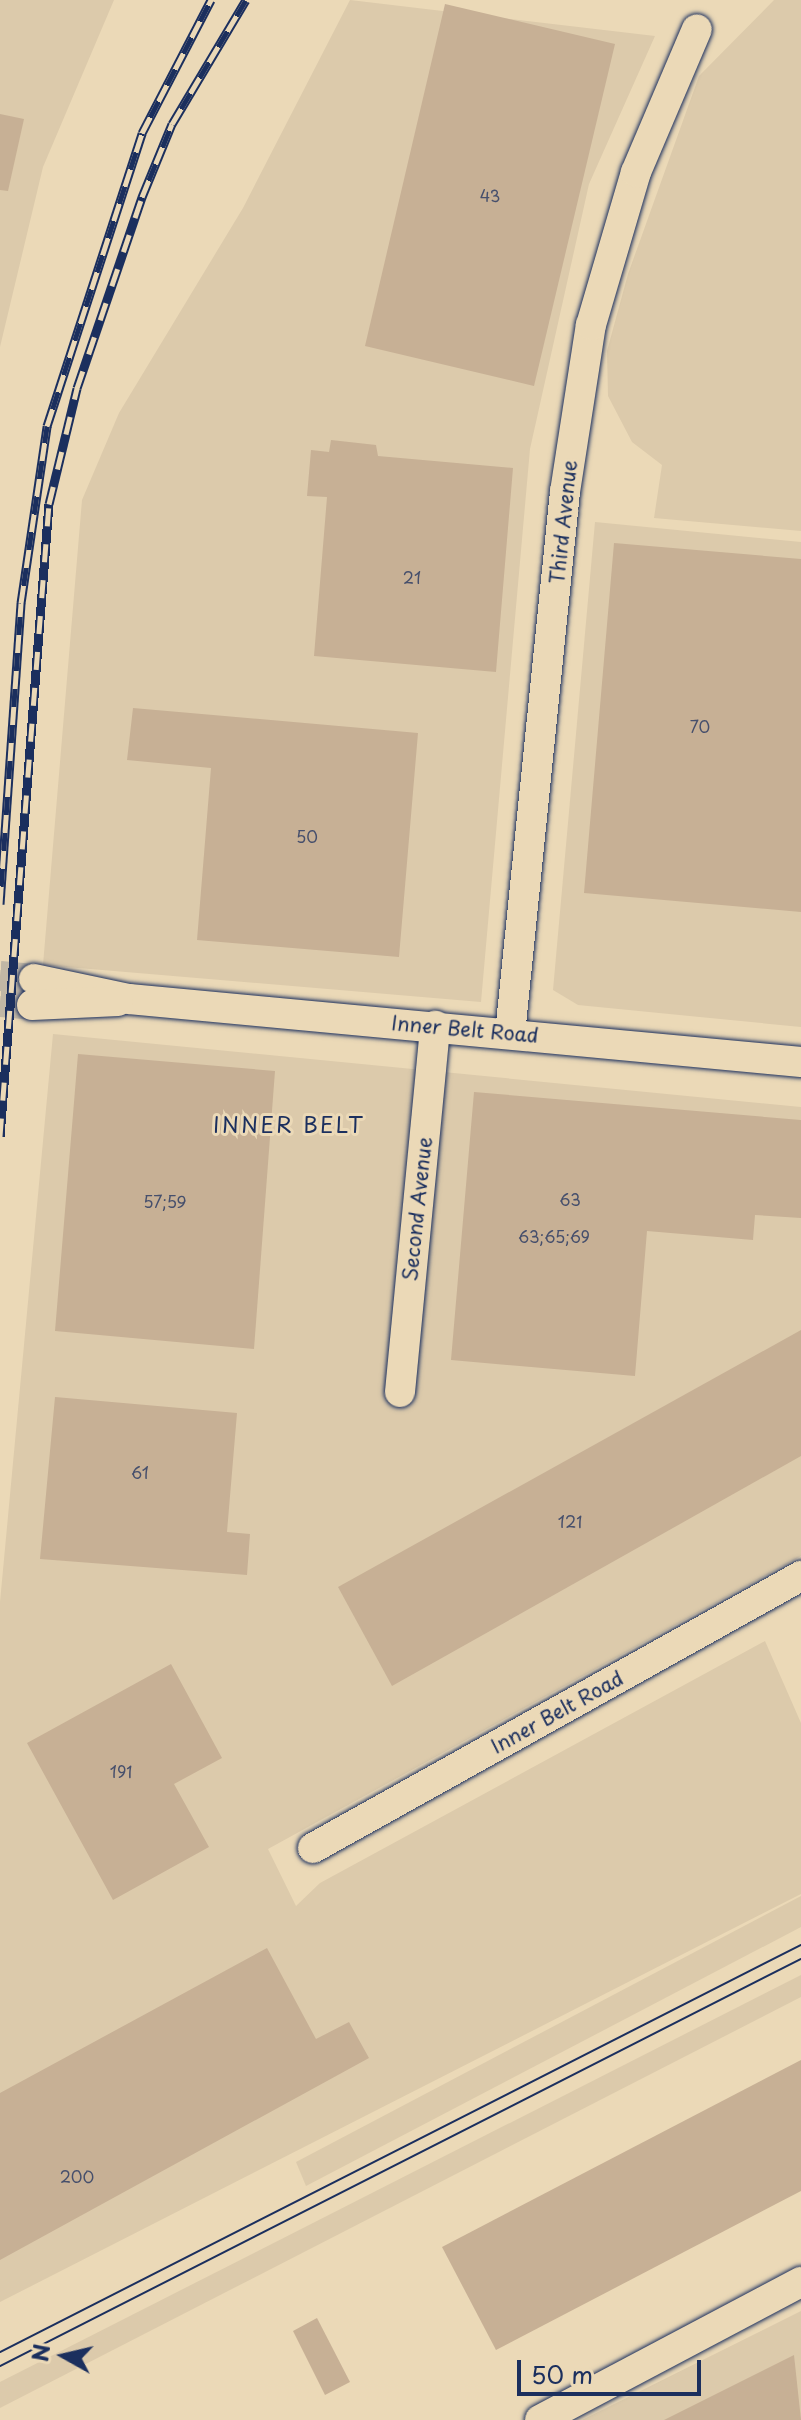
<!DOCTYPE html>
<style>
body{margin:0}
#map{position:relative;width:801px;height:2420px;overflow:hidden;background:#ebd9b7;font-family:"Playpen Sans",sans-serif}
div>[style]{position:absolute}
.built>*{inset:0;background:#dccaab}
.building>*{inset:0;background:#c7b095}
.minor-tunnel>*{height:30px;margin-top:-15px;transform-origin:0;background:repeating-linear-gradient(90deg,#c1b7a5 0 30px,transparent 0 45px)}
.roads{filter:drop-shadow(0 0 2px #1b2f5e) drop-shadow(0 0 2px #1b2f5e)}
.minor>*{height:30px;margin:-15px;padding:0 15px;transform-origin:15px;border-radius:15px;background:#ebd9b7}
.tram>*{height:2px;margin:-1px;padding:0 1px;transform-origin:1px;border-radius:1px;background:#1b2f5e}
.rail>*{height:9px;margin-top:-4.5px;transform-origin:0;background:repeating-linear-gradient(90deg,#ebd9b7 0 18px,#1b2f5e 0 36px);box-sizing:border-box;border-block:2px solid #1b2f5e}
span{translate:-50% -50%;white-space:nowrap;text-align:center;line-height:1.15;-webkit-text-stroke:6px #ebd9b7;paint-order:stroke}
.number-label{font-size:16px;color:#464f6c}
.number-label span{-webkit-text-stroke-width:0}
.street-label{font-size:20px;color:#1b2f5e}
.neighbourhood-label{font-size:22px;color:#1b2f5e;letter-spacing:2px}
.north{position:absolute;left:24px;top:2316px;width:80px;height:80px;-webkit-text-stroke:6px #ebd9b7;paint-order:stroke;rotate:278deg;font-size:22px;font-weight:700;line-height:32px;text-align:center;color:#1b2f5e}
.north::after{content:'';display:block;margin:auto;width:28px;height:36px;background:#1b2f5e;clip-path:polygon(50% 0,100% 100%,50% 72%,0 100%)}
.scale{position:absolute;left:517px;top:2360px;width:184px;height:36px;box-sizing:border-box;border:4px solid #1b2f5e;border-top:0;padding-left:10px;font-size:24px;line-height:28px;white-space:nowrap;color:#1b2f5e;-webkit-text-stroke:6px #ebd9b7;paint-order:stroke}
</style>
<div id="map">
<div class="built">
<div style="clip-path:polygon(0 0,114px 0,43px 167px,0 347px)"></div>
<div style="clip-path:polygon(350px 0,655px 36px,589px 184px,530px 449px,481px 1002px,43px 965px,82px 500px,119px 413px,243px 208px)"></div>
<div style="clip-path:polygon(774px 0,801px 0,801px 531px,654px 518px,662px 465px,632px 442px,608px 396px,607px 351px,628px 274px,699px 76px)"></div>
<div style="clip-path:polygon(595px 522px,801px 542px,801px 1027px,578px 1005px,553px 990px)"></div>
<div style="clip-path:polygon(53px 1034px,801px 1107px,801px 1556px,268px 1849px,296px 1906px,320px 1883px,765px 1641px,801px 1723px,801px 1894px,0 2302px,0 1602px)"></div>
<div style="clip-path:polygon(801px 1896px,801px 1927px,306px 2186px,296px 2162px)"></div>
<div style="clip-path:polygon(801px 1975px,801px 1997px,0 2408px,0 2382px)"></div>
<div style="clip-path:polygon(801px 2311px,801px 2420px,582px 2420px)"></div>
</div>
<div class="building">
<div style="clip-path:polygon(445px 4px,615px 44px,534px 386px,365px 346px)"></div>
<div style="clip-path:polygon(0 114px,24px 119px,8px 191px,0 190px)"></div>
<div style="clip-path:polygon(331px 440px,376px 445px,378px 456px,513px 468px,496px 672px,314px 656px,327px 497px,307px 496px,311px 450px,329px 452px)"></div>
<div style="clip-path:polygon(614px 543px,801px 559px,801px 912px,584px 893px)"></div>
<div style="clip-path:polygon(133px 708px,418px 733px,399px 957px,197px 940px,211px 768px,127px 760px)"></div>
<div style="clip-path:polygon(78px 1054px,275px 1071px,254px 1349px,55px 1331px)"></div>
<div style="clip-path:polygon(474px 1092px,801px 1120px,801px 1218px,755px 1215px,753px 1240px,647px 1231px,635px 1376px,451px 1360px)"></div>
<div style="clip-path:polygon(801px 1330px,801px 1456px,392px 1686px,338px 1587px)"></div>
<div style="clip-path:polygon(55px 1397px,237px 1413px,227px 1532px,250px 1534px,247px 1575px,40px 1559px)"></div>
<div style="clip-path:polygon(171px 1664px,222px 1758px,174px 1784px,209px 1847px,113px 1900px,27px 1743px)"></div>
<div style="clip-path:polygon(267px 1948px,316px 2039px,349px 2022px,369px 2058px,0 2260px,0 2093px)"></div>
<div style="clip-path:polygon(801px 2060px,801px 2191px,496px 2350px,442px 2247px)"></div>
<div style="clip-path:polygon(317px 2318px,350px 2382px,325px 2395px,293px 2331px)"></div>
<div style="clip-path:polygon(794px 2355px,801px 2420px,664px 2420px)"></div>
</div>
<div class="minor-tunnel">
<div style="left:0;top:976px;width:34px;rotate:5deg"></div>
<div style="left:0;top:1002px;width:32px;rotate:5deg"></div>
</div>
<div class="roads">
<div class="minor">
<div style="left:34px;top:979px;width:97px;rotate:11.9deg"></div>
<div style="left:129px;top:999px;width:675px;rotate:5.36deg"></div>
<div style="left:32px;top:1005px;width:86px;rotate:-2.7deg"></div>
<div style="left:510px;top:1034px;width:545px;rotate:-84.21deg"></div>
<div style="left:565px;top:492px;width:169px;rotate:-81.2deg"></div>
<div style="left:591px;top:325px;width:159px;rotate:-73.6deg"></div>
<div style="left:636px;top:172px;width:155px;rotate:-66.9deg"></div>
<div style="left:400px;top:1392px;width:368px;rotate:-84.5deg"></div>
<div style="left:313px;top:1848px;width:559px;rotate:-29.13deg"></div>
<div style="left:540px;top:2420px;width:295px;rotate:-27.9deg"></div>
</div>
</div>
<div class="tram">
<div style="left:0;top:2352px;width:898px;rotate:-26.94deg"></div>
<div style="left:0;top:2366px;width:898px;rotate:-26.94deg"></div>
</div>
<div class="rail">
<div style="left:0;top:904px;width:302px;rotate:-86deg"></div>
<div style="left:21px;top:603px;width:179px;rotate:-81.6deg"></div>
<div style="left:47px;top:426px;width:308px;rotate:-72deg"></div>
<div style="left:142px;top:133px;width:150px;rotate:-62.6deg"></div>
<div style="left:0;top:1136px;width:634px;rotate:-85.57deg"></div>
<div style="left:49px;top:504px;width:119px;rotate:-76.4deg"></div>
<div style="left:77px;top:388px;width:202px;rotate:-71.2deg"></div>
<div style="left:142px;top:197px;width:79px;rotate:-67.7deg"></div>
<div style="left:172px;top:124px;width:144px;rotate:-59.2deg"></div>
</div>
<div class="number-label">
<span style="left:490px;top:195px">43</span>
<span style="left:412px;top:577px">21</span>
<span style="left:700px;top:726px">70</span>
<span style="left:307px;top:836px">50</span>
<span style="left:570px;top:1199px">63</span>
<span style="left:165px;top:1201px">57;59</span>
<span style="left:554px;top:1236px">63;65;69</span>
<span style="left:140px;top:1472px">61</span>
<span style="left:570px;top:1521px">121</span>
<span style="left:121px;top:1771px">191</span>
<span style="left:77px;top:2176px">200</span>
</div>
<div class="street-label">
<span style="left:563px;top:522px;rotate:-84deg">Third Avenue</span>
<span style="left:465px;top:1029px;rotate:5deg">Inner Belt Road</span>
<span style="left:417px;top:1209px;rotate:-84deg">Second Avenue</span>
<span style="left:557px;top:1712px;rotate:-29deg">Inner Belt Road</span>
</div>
<div class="neighbourhood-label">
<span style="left:289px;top:1124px">INNER BELT</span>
</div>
<div class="north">N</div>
<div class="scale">50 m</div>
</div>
